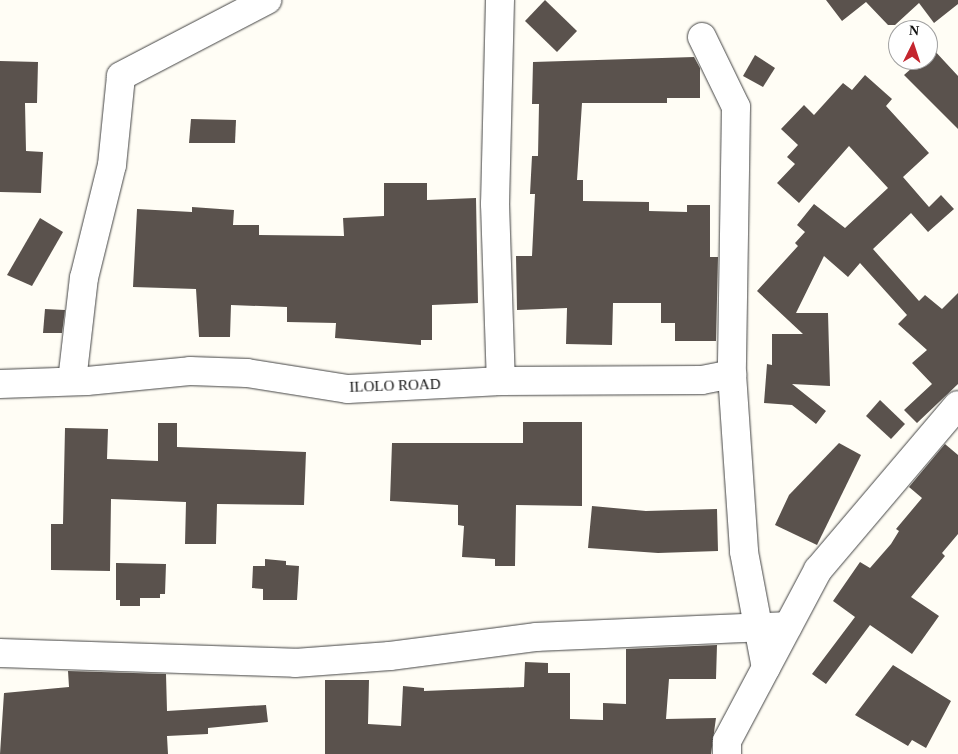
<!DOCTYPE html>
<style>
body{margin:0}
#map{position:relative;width:958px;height:754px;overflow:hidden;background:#fffdf5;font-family:"Times New Roman",serif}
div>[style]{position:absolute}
.building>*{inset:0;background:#5a524d}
.roads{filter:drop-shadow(0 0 1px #444) drop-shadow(0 0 1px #444)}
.minor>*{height:28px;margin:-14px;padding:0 14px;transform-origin:14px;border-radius:14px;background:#fff}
span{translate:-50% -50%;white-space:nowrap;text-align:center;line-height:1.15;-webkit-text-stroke:5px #fff;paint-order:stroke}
.street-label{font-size:15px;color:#111}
.north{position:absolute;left:888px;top:20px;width:50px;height:50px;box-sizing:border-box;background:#fff;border:1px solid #a0a0a0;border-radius:50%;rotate:4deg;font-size:14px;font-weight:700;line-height:20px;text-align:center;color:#111}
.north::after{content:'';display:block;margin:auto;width:18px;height:22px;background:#c4262e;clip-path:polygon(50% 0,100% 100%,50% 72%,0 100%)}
</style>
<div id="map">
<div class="building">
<div style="clip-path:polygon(545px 0,577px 31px,557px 52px,525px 21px)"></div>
<div style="clip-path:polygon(826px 0,958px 0,958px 4px,934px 23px,919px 3px,895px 25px,888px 25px,866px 2px,842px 21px)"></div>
<div style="clip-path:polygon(933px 49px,958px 76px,958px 129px,904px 75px,921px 60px,928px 60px,928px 53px)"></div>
<div style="clip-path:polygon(755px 55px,775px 68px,763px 87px,743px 76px)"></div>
<div style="clip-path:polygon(694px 57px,700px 68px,700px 98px,667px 98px,667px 103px,582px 103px,577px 180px,583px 180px,583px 201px,649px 202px,649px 211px,687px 212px,687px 205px,710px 205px,710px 257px,718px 257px,716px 341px,675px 341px,675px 323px,661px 323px,661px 303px,613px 303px,612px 345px,566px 344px,567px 308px,517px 310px,516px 256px,532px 256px,535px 194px,530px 194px,532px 156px,538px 156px,539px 104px,532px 104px,533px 62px)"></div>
<div style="clip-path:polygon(0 61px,38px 62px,37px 103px,25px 103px,26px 151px,43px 152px,41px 193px,0 192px)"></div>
<div style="clip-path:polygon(865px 75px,892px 99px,886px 106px,929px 153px,903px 177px,929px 207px,941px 195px,954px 209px,928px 232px,911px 213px,873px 249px,919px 301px,925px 295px,942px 309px,958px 293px,958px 384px,917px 423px,904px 410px,932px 384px,912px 363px,927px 350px,898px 324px,907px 315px,860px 263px,848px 277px,824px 256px,796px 313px,828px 313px,830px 386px,792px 384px,826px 411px,816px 424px,792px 405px,764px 403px,767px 364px,772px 365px,772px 334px,803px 334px,757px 291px,798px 246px,795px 243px,805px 232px,797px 225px,814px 204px,845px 228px,888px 188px,849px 146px,799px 203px,777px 183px,795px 164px,787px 157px,798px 145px,781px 129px,804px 105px,814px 115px,843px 83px,852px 90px)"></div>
<div style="clip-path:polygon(191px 119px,236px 120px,235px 143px,189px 143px)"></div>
<div style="clip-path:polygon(384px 183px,427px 183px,427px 200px,476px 198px,478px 303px,432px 305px,432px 340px,421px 340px,421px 345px,335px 338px,336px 323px,287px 322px,287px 307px,231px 305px,230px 337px,199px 337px,196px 289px,133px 287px,137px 209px,192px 212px,192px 207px,234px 210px,233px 225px,259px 225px,259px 235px,344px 236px,343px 218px,384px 216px)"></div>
<div style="clip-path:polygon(40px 218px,63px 232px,32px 286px,7px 275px)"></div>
<div style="clip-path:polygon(45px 309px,65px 310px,62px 333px,43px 333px)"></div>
<div style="clip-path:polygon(880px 400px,905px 424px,891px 439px,866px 416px)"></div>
<div style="clip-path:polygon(523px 422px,582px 422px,582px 506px,516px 505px,515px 566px,495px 566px,495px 559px,462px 557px,464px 526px,458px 525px,458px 505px,390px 501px,392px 443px,523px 443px)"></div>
<div style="clip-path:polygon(158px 423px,177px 423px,177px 447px,306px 452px,304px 505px,217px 504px,216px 544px,185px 544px,186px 502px,111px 499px,110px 571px,51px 570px,51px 524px,63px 524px,65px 428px,108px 429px,107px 459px,158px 461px)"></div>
<div style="clip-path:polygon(839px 443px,861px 455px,817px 545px,775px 525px,789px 495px)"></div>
<div style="clip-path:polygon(945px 444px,958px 455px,958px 534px,942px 553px,945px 556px,911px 597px,939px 616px,912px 654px,870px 625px,826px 684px,812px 674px,855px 617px,833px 601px,860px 562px,870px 568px,891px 544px,899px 531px,896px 529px,922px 498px,909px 487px)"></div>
<div style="clip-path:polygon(592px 506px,646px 511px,717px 509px,718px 551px,658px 553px,588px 548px)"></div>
<div style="clip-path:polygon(265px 559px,286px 561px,286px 565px,299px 566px,297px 600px,263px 600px,263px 589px,252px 588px,253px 566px,265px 566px)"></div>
<div style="clip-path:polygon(116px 563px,166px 564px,165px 594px,160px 594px,160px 598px,140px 598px,140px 606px,120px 606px,120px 600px,116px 600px)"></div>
<div style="clip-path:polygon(717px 645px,716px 679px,669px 679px,666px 719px,716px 718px,711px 754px,325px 754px,325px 680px,369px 680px,368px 724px,401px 726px,403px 686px,424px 688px,424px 691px,524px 687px,525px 662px,548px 663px,548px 673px,570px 673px,570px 719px,603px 720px,603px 703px,626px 704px,626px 649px)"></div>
<div style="clip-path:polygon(893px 665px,951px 701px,926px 748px,912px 740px,908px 746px,855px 715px)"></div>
<div style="clip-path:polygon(68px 671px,166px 674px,167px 711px,266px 705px,268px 722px,208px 728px,208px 734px,167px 736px,168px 754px,0 754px,4px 693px,69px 687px)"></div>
</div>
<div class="roads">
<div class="minor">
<div style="left:500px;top:0;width:204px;rotate:91.4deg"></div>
<div style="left:495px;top:204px;width:177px;rotate:88.1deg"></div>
<div style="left:702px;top:37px;width:78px;rotate:64.1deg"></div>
<div style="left:736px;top:107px;width:267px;rotate:90.9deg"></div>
<div style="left:732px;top:374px;width:178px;rotate:86.1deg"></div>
<div style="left:744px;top:552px;width:118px;rotate:79.3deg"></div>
<div style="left:72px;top:381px;width:104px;rotate:-83.4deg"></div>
<div style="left:84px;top:278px;width:116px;rotate:-76.1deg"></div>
<div style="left:112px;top:165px;width:89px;rotate:-84.2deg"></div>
<div style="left:121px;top:76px;width:165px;rotate:-27.5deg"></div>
<div style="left:0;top:384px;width:87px;rotate:-2deg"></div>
<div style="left:87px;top:381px;width:103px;rotate:-5.5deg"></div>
<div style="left:190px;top:371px;width:57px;rotate:2deg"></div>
<div style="left:247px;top:373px;width:102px;rotate:9deg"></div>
<div style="left:348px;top:389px;width:153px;rotate:-3deg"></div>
<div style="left:501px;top:381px;width:201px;rotate:-0.3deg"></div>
<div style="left:702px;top:380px;width:31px;rotate:-11deg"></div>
<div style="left:0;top:653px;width:295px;rotate:1.9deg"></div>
<div style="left:295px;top:663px;width:95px;rotate:-4.2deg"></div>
<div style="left:390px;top:656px;width:148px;rotate:-7.4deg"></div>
<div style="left:537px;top:637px;width:251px;rotate:-2.5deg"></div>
<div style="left:727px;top:754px;width:13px;rotate:-90deg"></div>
<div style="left:727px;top:741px;width:194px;rotate:-62deg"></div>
<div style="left:818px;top:570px;width:216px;rotate:-49.7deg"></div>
</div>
</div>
<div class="street-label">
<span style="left:395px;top:386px;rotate:-2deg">ILOLO ROAD</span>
</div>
<div class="north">N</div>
</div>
